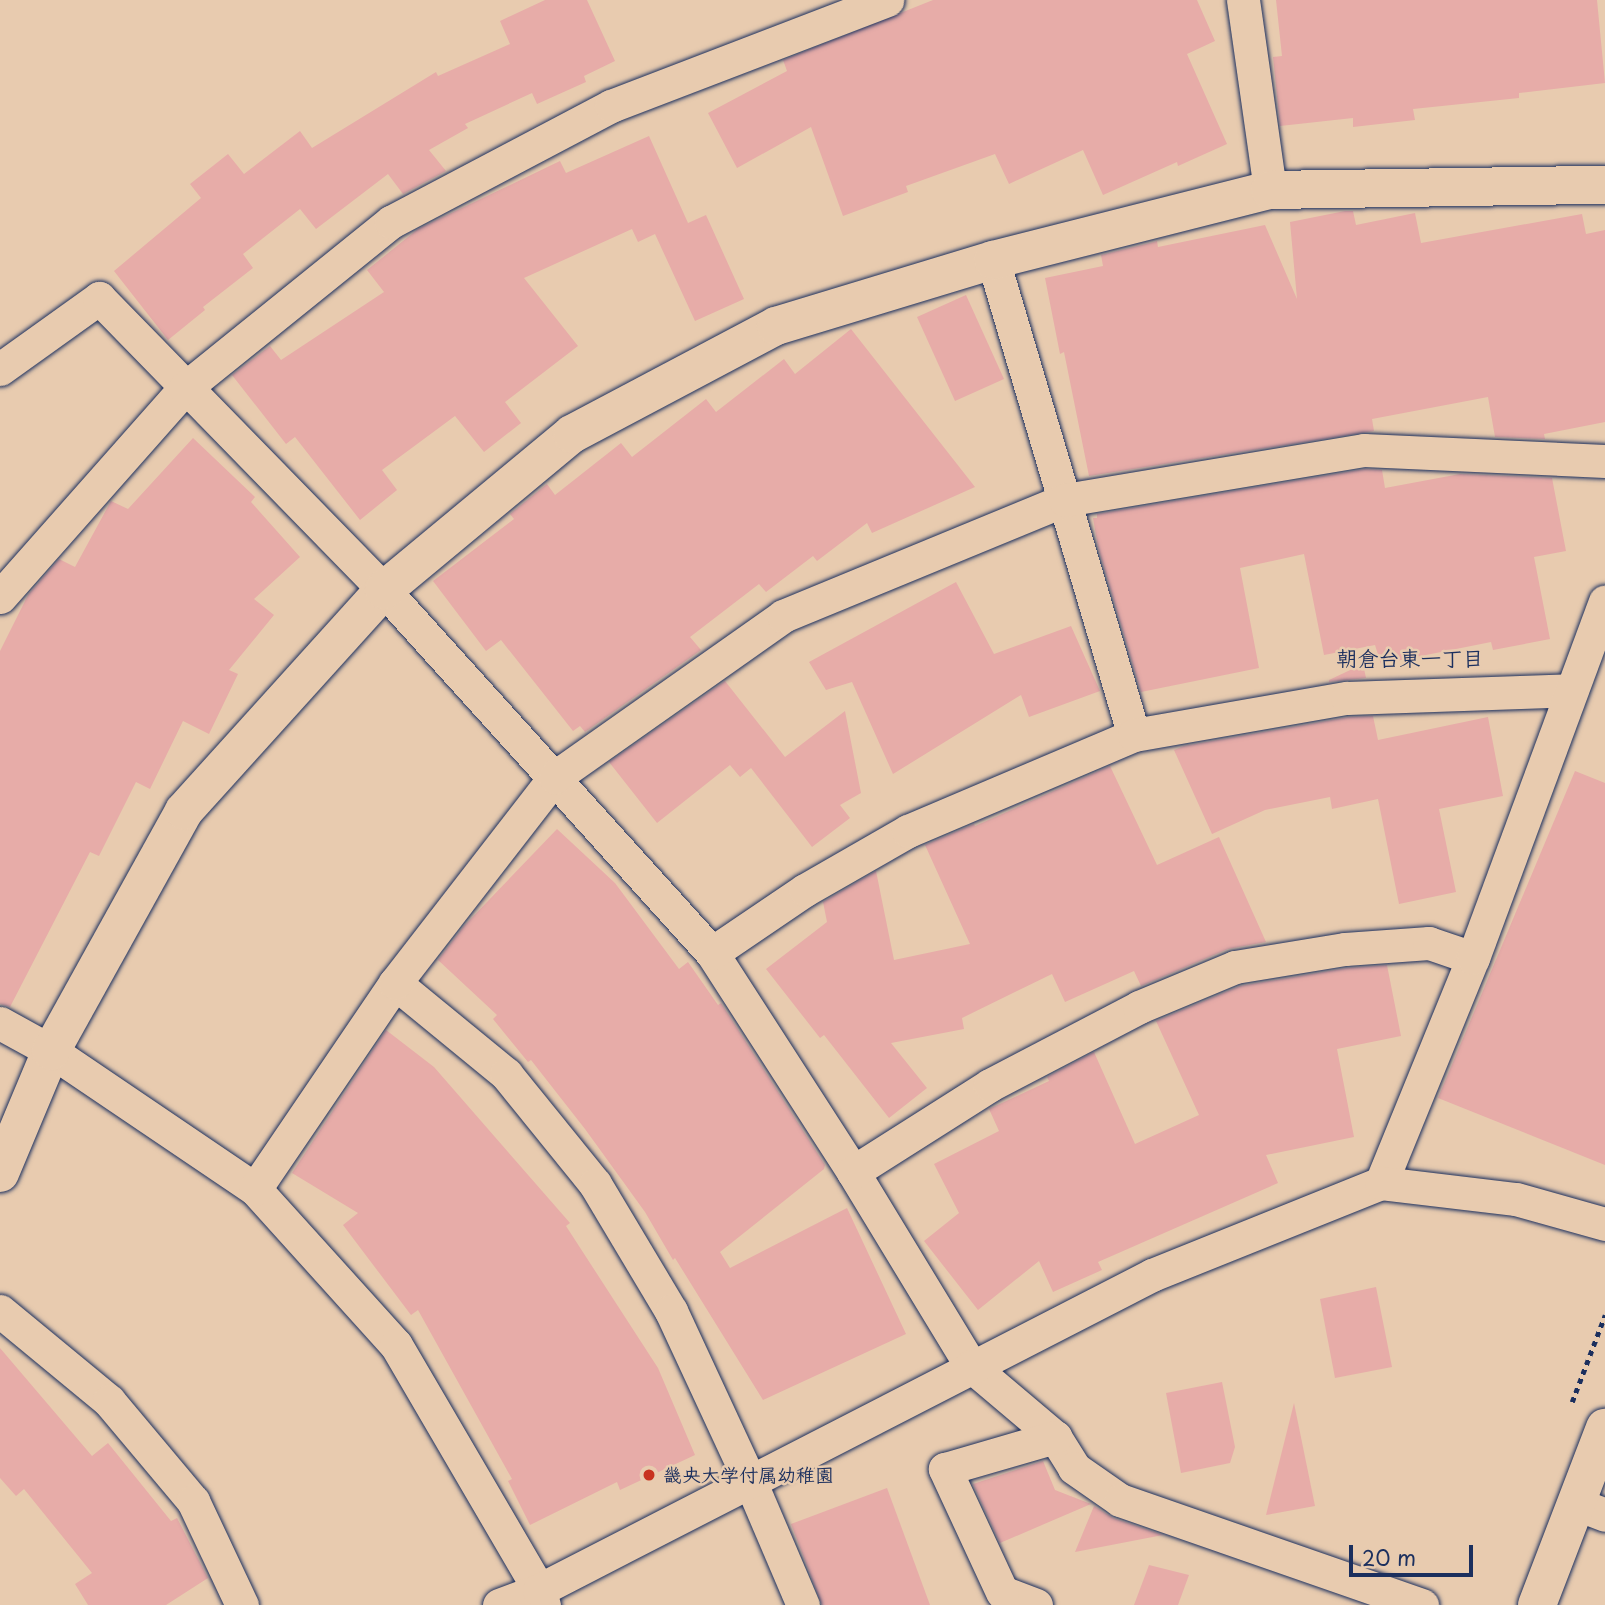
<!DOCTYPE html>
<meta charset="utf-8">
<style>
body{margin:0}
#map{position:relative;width:1605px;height:1605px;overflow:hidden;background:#e8cbaf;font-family:"Playpen Sans","Klee One",sans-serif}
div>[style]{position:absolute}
.building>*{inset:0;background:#e7aca8}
.path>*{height:4.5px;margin-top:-2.25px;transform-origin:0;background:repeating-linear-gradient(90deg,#1b2f5e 0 5px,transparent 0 10px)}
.roads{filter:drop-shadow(0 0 2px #1b2f5e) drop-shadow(0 0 2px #1b2f5e)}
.minor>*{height:33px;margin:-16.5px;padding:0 16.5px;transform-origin:16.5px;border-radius:16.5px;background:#e8cbaf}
.tertiary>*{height:38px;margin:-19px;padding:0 19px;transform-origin:19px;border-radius:19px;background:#e8cbaf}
.dots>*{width:19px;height:19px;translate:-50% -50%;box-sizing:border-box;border:4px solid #e8cbaf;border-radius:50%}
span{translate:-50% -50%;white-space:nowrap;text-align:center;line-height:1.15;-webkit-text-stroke:5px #e8cbaf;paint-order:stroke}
.poi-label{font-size:19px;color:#1b2f5e;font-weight:700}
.left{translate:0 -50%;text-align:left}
.neighbourhood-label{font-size:21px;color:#1b2f5e;font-weight:700}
.scale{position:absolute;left:1349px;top:1545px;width:124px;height:32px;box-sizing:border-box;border:4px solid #1b2f5e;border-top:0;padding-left:9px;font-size:21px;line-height:24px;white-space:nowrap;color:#1b2f5e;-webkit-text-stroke:5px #e8cbaf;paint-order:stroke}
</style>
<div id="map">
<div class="building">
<div style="clip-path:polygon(545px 0,587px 0,615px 61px,584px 76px,586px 82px,537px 104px,532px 93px,465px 124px,468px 128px,429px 150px,446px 171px,403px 194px,388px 174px,316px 229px,300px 209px,243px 254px,253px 268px,203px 307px,205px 310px,168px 340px,114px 271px,201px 198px,190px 184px,228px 154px,244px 174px,300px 131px,312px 148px,436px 72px,438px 76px,510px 44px,500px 21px)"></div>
<div style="clip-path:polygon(933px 0,1197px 0,1215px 41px,1187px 54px,1227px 144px,1178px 166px,1177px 162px,1103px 195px,1083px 150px,1009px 184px,995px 154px,906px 186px,908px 192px,843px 216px,811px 127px,737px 168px,708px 113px,787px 71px,783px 60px)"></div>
<div style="clip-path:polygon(1276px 0,1597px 0,1605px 83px,1519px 93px,1519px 98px,1413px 109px,1415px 120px,1353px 127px,1353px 118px,1280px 126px,1273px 57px,1282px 56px)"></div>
<div style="clip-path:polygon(649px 136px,688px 223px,706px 215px,744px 299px,695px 321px,655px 234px,638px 242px,632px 229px,524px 278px,578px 346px,505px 402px,521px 423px,484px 452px,455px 416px,382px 470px,397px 490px,360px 520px,295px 437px,286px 444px,232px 375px,270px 346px,281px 360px,384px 292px,367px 270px,418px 229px,560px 161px,566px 173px)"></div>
<div style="clip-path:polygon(1345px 211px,1353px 211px,1356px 225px,1415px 213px,1421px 243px,1582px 214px,1586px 234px,1605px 230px,1605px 422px,1544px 434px,1545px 439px,1495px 437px,1488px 397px,1372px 419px,1374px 431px,1089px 476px,1064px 352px,1060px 354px,1045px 278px,1103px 266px,1101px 255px,1154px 242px,1157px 241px,1158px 247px,1265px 225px,1297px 299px,1290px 222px)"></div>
<div style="clip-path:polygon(966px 295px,1004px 379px,955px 401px,917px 317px)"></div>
<div style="clip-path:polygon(851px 329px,975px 487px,872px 533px,867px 523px,817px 561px,813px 556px,766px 592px,759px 584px,690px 637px,701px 650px,585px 732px,580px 726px,573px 731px,501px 640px,486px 651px,433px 581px,514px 519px,510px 514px,547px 484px,555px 495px,621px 443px,632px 457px,706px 399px,716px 412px,784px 359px,795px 374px)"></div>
<div style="clip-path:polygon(193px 438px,255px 497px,251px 502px,300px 557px,254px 599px,274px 615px,229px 670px,238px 674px,209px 734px,183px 721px,150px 789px,136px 782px,99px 856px,90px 852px,10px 1007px,0 1004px,0 651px,28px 595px,59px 559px,75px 567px,111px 501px,128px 509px)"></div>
<div style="clip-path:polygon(1365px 469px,1382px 470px,1385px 488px,1460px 474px,1552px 478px,1566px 551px,1534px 557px,1550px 639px,1493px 650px,1491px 642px,1381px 664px,1375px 645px,1324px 655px,1304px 554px,1240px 568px,1259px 668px,1141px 692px,1098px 547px,1093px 518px,1097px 518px,1097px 514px)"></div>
<div style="clip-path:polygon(956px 582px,994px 654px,1071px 626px,1100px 691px,1029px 717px,1021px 695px,893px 774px,852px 682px,826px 690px,809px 662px)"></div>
<div style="clip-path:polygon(1363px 664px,1366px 678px,1329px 682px,1329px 680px)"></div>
<div style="clip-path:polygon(725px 681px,785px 757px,845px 711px,861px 793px,840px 805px,850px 818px,812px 847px,751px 768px,740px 777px,730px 765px,657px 823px,609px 762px)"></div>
<div style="clip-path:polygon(1373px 716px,1378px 740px,1488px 717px,1503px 796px,1439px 809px,1456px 892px,1399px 904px,1378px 799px,1332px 809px,1330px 797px,1265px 810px,1212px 834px,1174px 750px,1184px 746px,1349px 717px)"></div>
<div style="clip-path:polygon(1110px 766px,1157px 865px,1219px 837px,1266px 942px,1228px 949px,1141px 986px,1134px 971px,1065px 1002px,1052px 974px,962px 1018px,964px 1029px,891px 1043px,927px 1088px,889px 1118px,824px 1035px,820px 1038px,766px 969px,827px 922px,823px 902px,876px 871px,894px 960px,970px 944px,925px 845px,974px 824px,975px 826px)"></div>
<div style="clip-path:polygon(1575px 771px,1605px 783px,1605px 1165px,1438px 1098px)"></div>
<div style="clip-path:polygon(557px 829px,615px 883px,679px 969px,688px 962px,718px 1005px,721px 1003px,825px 1165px,824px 1169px,720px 1252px,730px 1268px,847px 1208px,906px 1334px,763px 1400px,675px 1258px,673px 1260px,645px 1212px,585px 1129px,531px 1060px,528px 1062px,493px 1019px,497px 1015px,438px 960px,464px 926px)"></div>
<div style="clip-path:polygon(1387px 965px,1401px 1036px,1337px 1049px,1354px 1137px,1266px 1155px,1278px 1183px,1098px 1262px,1102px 1270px,1053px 1292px,1039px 1261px,978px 1310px,924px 1241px,959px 1213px,934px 1164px,999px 1131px,989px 1109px,1049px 1081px,1047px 1077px,1094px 1052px,1135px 1144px,1199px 1115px,1156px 1021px,1240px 986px,1347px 968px)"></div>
<div style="clip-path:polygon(386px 1030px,434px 1067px,570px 1223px,566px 1226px,658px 1368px,695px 1455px,620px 1490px,617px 1482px,530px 1525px,508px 1481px,512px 1479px,418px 1310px,411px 1315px,343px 1225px,358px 1213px,292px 1173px)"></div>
<div style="clip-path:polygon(1376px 1287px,1392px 1367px,1335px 1378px,1320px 1299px)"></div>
<div style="clip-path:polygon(0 1348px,92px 1456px,108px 1443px,171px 1521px,177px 1518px,208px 1578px,166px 1605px,88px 1605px,75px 1584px,92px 1573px,24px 1489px,16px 1496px,0 1478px)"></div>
<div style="clip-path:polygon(1222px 1382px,1235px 1447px,1230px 1463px,1181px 1473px,1166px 1393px)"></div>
<div style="clip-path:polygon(1294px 1403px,1315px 1506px,1266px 1515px)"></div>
<div style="clip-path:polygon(1043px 1461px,1055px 1490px,1091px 1504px,1000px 1543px,973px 1484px)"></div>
<div style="clip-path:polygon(887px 1488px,930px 1605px,822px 1605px,791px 1524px)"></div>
<div style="clip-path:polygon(1094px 1506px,1113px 1518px,1163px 1535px,1075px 1552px)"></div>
<div style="clip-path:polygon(1149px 1565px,1189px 1575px,1178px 1605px,1134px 1605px)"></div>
</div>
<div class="path">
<div style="left:1572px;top:1402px;width:93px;rotate:-69.2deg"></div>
</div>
<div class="roads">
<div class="minor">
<div style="left:1243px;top:0;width:192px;rotate:81.9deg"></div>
<div style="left:993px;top:260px;width:495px;rotate:73.5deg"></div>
<div style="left:0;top:369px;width:122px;rotate:-35.6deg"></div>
<div style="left:99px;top:298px;width:408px;rotate:45.7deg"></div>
<div style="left:384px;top:590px;width:489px;rotate:47.9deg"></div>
<div style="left:712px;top:953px;width:260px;rotate:57.2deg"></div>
<div style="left:853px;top:1172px;width:227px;rotate:58.7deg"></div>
<div style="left:971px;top:1366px;width:110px;rotate:40.2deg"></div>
<div style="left:1055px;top:1437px;width:36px;rotate:58deg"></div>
<div style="left:1074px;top:1468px;width:56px;rotate:34.8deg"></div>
<div style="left:1120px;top:1500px;width:320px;rotate:19.2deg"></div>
<div style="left:0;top:597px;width:279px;rotate:-48.5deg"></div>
<div style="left:185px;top:388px;width:265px;rotate:-38.9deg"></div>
<div style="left:391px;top:222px;width:249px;rotate:-27.8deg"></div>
<div style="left:611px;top:106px;width:296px;rotate:-21deg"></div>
<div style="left:712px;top:953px;width:112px;rotate:-34.1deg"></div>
<div style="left:805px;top:890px;width:119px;rotate:-29.8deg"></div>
<div style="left:908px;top:831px;width:246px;rotate:-23deg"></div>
<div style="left:1134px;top:735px;width:216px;rotate:-9.9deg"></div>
<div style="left:1347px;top:698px;width:224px;rotate:-2deg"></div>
<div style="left:395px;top:983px;width:144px;rotate:39.3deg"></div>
<div style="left:506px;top:1074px;width:141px;rotate:51deg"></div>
<div style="left:595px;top:1184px;width:148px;rotate:59.1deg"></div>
<div style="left:671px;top:1311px;width:187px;rotate:65.1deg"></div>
<div style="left:750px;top:1481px;width:135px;rotate:66.9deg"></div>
<div style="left:0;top:1023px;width:58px;rotate:28.8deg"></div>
<div style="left:51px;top:1051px;width:246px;rotate:34.1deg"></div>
<div style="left:255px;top:1189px;width:210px;rotate:47.9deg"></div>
<div style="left:396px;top:1345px;width:284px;rotate:59.7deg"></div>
<div style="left:539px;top:1590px;width:16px;rotate:72deg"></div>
<div style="left:853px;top:1172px;width:162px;rotate:-32.4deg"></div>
<div style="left:990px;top:1085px;width:168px;rotate:-27.6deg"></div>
<div style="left:1139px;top:1007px;width:104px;rotate:-22.6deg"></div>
<div style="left:1235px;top:967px;width:111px;rotate:-9.3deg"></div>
<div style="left:1345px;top:949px;width:84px;rotate:-4.1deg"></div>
<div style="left:1429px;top:943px;width:46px;rotate:18.8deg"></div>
<div style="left:1381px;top:1183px;width:243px;rotate:-67.8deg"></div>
<div style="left:1473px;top:958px;width:380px;rotate:-69.7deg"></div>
<div style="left:255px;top:1189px;width:249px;rotate:-55.8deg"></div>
<div style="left:395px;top:983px;width:261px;rotate:-52.2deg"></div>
<div style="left:555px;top:777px;width:279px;rotate:-35.2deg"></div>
<div style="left:783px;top:616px;width:305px;rotate:-22.4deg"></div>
<div style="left:1065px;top:500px;width:303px;rotate:-9.5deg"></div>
<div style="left:1364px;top:450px;width:241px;rotate:2.6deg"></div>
<div style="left:0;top:1311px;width:141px;rotate:39.5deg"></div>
<div style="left:109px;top:1401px;width:131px;rotate:50deg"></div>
<div style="left:193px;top:1501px;width:115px;rotate:64.8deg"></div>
<div style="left:1577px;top:1504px;width:30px;rotate:21deg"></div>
<div style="left:499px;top:1605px;width:43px;rotate:-20.6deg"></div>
<div style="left:539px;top:1590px;width:689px;rotate:-27.2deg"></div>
<div style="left:1152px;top:1275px;width:247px;rotate:-21.9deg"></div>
<div style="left:1381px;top:1183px;width:136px;rotate:6.8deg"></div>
<div style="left:1516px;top:1199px;width:92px;rotate:15.7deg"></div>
<div style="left:1036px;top:1605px;width:36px;rotate:-159deg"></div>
<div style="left:1002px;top:1592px;width:136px;rotate:-114.9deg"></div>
<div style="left:945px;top:1469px;width:115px;rotate:-16.2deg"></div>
</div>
<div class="tertiary">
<div style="left:0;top:1173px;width:132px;rotate:-67.3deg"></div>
<div style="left:51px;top:1051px;width:274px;rotate:-61deg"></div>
<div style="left:184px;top:811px;width:298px;rotate:-47.9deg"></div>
<div style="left:384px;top:590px;width:244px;rotate:-39.7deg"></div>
<div style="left:572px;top:434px;width:231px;rotate:-27.9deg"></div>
<div style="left:776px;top:326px;width:227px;rotate:-16.9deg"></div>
<div style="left:993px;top:260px;width:286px;rotate:-14.2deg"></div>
<div style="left:1270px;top:190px;width:335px;rotate:-0.9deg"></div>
<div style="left:1537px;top:1605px;width:190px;rotate:-69deg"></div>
</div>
</div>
<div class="dots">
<div style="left:649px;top:1475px;background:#c8321e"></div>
</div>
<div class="poi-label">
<span class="left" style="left:663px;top:1475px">畿央大学付属幼稚園</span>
</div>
<div class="neighbourhood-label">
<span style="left:1410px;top:657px">朝倉台東一丁目</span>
</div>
<div class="scale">20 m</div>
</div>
